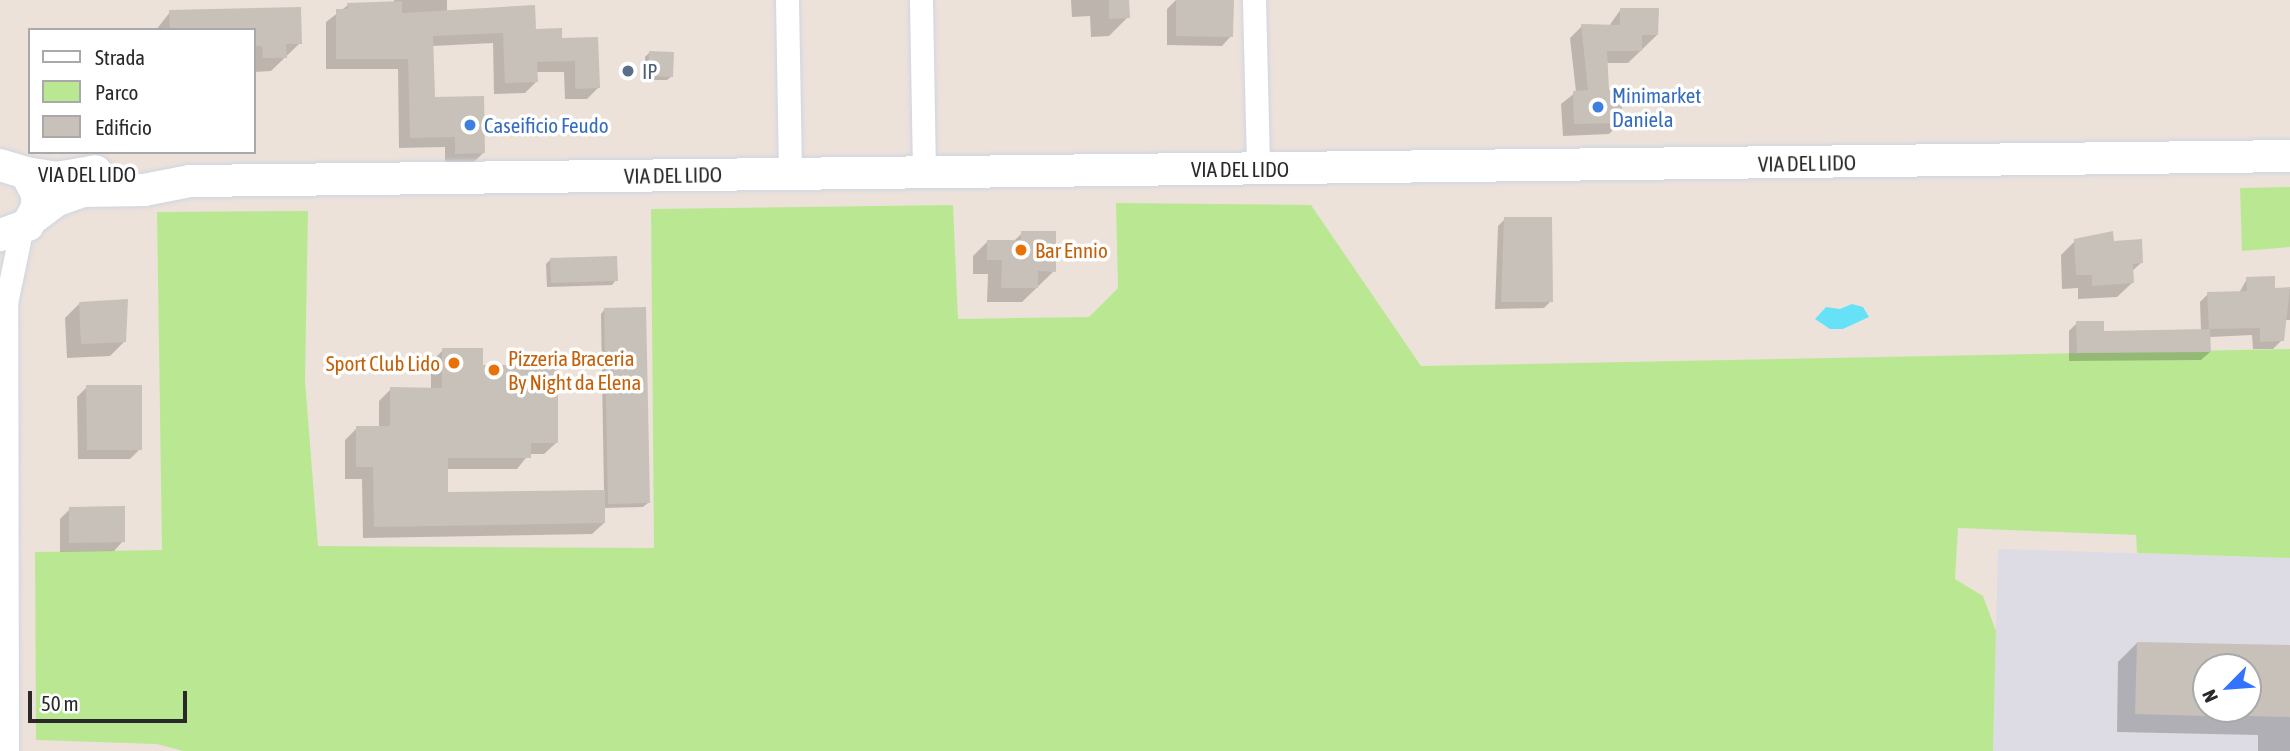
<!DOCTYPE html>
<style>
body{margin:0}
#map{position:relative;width:2290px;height:751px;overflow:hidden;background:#ede2da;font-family:"Asap Condensed",sans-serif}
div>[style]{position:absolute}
.industrial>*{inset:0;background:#dddbe4}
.green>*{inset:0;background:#bae892}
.water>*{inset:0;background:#65e2f7}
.shadow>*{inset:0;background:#0003}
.building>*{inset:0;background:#c7c1b9}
.roads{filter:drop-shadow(0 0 2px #cfd5e3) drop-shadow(0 0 2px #cfd5e3)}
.minor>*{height:23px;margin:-11.5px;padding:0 11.5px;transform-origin:11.5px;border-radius:11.5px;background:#fff}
.secondary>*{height:32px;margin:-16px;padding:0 16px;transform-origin:16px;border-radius:16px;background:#fff}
.dots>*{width:19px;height:19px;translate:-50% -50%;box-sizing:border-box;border:4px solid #fff;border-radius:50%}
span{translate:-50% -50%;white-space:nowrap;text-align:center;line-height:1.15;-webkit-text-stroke:7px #fff;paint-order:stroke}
.service-label{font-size:21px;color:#4e5e75}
.left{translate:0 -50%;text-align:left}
.shop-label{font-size:21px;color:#366cbe}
.street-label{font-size:21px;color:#292929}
.food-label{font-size:21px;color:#c56008}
.right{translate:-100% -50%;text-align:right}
.legend{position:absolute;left:28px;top:28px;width:228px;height:126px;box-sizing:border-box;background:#fff;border:2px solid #a9a9a9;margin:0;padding:9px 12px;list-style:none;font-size:21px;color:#292929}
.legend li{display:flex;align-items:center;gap:14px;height:35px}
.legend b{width:35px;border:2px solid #a9a9a9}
.north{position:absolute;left:2192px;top:653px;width:70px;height:70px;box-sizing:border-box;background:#fff;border:2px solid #a9a9a9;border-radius:50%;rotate:245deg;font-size:19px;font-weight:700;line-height:28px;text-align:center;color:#292929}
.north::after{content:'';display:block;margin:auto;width:24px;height:32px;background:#3473ff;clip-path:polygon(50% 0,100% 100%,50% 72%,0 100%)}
.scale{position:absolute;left:28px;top:691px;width:159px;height:32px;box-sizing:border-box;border:4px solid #292929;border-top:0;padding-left:9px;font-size:21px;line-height:24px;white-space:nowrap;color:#292929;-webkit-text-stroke:5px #fff;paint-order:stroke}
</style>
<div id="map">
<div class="industrial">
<div style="clip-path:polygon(evenodd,1998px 549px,2290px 558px,2290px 751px,1993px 751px,1998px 549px,2206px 667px,2248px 667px,2248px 709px,2206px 709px,2206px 667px)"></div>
</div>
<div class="green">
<div style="clip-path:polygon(2290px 187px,2290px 247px,2242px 251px,2240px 188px)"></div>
<div style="clip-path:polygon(1116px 203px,1311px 205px,1421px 366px,2290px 349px,2290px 558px,2137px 553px,2136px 535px,1958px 528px,1955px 579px,1983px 596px,1996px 631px,1993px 751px,183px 751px,157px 744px,36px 740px,35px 552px,162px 550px,157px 212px,308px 211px,305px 380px,318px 546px,654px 548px,651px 209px,953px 205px,958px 319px,1089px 317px,1118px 288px)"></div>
</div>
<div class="water">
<div style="clip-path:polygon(1852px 304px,1863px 307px,1869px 317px,1843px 329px,1830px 329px,1815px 319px,1826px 307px,1840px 309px)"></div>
</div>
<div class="shadow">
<div style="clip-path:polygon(394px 0,447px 0,447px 12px,560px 40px,598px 88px,587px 99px,565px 99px,564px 72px,535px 72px,536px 82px,525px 93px,494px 94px,493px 43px,432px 46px,433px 99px,483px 153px,472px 164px,445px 164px,445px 147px,399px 148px,398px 69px,326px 69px,326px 22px,348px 5px,394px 4px)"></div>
<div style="clip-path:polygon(1071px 0,1127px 0,1128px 17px,1109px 36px,1091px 37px,1090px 16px,1072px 17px)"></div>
<div style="clip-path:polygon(1176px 0,1231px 36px,1222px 46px,1167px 45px,1167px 9px)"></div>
<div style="clip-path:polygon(299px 9px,300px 43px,271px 71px,254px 72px,254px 30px,156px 30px,170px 12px)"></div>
<div style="clip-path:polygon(1621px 9px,1657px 35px,1628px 63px,1606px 63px,1607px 92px,1621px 122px,1609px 134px,1563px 136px,1561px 104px,1576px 92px,1570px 38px,1582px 26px,1609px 26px)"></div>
<div style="clip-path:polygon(649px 53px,672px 76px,667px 80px,645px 80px,645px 57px)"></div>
<div style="clip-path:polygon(1505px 219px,1551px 301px,1544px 308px,1495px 309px,1498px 226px)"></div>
<div style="clip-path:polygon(1022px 233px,1054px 271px,1022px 302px,987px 302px,988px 274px,973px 274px,973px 256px,987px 242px,1013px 242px)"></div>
<div style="clip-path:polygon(2075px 241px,2112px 242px,2141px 263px,2131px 272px,2132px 283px,2117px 297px,2078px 299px,2078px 288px,2062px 289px,2061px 255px)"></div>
<div style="clip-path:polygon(550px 260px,616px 280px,612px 285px,547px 287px,546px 264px)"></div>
<div style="clip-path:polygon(2247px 279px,2274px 289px,2290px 289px,2290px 320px,2285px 320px,2282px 340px,2273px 349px,2253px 349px,2252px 335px,2210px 337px,2210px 352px,2201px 360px,2069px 361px,2069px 331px,2077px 323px,2102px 333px,2201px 331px,2200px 302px,2208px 294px,2239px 293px)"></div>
<div style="clip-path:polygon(80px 303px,125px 341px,110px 356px,67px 358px,65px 318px)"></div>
<div style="clip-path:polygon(605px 309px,648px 503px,643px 507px,603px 508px,604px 523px,592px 534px,363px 538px,362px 479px,345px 479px,345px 440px,357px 428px,379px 428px,379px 401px,391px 389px,431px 389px,431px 362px,443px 350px,481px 367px,556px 443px,544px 454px,529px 454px,517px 469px,447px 469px,447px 494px,604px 491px,601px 314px)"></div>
<div style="clip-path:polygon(87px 387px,140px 449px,130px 459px,78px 459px,77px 397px)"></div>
<div style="clip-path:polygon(70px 509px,123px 541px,114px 551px,60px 552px,60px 519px)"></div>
<div style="clip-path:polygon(evenodd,2137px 643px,2290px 647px,2290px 751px,2258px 751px,2258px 735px,2117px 732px,2118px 662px,2137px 643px,2206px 667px,2248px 667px,2248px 709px,2206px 709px,2206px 667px)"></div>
</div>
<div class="building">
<div style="clip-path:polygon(1109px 0,1129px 0,1130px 18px,1109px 19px)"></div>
<div style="clip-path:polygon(1176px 0,1234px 0,1233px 37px,1176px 36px)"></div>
<div style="clip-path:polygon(402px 1px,402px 13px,535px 5px,536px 29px,562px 28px,562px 38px,598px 37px,600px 88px,575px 89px,575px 61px,537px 62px,538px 82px,505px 83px,503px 33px,433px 36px,435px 97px,484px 96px,485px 153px,455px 154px,455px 137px,410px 138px,408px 59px,336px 59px,336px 9px,348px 9px,347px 3px)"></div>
<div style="clip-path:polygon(301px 7px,302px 44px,286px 44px,287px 58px,263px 58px,262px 46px,254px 46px,254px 30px,170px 30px,169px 10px)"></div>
<div style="clip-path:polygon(1620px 8px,1659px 8px,1658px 35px,1642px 35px,1642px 51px,1607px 51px,1609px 90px,1621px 90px,1623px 123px,1574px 124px,1573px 91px,1588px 90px,1581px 24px,1620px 25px)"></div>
<div style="clip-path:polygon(649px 51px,674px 52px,673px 77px,648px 76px)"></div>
<div style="clip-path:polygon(1504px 217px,1552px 217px,1553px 302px,1501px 302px)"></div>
<div style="clip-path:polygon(1021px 231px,1056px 231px,1056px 272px,1038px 271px,1038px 288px,1001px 288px,1002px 260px,987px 260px,987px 240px,1021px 240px)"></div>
<div style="clip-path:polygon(2113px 231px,2114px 241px,2142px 239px,2143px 263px,2133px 264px,2134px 283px,2092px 286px,2092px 275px,2076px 275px,2074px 239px)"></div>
<div style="clip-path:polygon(617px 256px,618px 281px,551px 283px,550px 258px)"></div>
<div style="clip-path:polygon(2275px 276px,2275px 288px,2290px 287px,2284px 341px,2260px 342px,2260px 328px,2210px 329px,2211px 352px,2077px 353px,2076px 321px,2104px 321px,2104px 331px,2209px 329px,2207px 292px,2247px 291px,2246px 277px)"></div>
<div style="clip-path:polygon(128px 299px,126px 342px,81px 344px,79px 302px)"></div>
<div style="clip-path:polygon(646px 307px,650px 503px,608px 504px,604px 308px)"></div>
<div style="clip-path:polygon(442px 348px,483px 348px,483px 365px,558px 365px,558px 443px,531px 443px,531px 458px,448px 458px,448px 492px,605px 490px,605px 523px,374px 527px,373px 467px,356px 467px,356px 426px,390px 426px,390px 387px,442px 388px)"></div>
<div style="clip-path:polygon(86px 385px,142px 385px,142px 450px,87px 450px)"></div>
<div style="clip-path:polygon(125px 506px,125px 542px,69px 543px,69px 507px)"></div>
<div style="clip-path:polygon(2137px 642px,2290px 645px,2290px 717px,2248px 716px,2248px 667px,2206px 667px,2206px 716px,2135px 714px)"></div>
</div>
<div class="roads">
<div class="minor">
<div style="left:787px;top:0;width:173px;rotate:89deg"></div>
<div style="left:921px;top:0;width:172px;rotate:89deg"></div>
<div style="left:1254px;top:0;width:169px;rotate:88.6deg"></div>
<div style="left:7px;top:751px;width:448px;rotate:-90.1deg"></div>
<div style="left:6px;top:303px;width:74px;rotate:-78.2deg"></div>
</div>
<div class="secondary">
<div style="left:0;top:165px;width:27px;rotate:17deg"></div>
<div style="left:26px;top:173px;width:24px;rotate:62deg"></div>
<div style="left:37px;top:194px;width:13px;rotate:90deg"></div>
<div style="left:37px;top:207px;width:20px;rotate:117deg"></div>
<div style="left:28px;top:225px;width:30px;rotate:160deg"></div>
<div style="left:26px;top:173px;width:31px;rotate:9deg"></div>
<div style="left:57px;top:178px;width:39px;rotate:-10deg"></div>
<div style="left:33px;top:218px;width:30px;rotate:-37deg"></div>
<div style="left:57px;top:200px;width:28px;rotate:-19deg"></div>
<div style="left:83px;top:191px;width:61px;rotate:-0.9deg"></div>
<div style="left:144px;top:190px;width:47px;rotate:-11.1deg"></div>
<div style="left:190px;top:181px;width:2100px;rotate:-0.68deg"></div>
</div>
</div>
<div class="dots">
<div style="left:628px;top:71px;background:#5c6f8a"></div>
<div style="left:1598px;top:107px;background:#3f7fe0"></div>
<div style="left:470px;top:125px;background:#3f7fe0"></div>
<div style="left:1021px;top:250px;background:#e8710a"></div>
<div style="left:454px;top:363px;background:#e8710a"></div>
<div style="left:494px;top:370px;background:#e8710a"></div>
</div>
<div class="service-label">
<span class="left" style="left:642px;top:71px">IP</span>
</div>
<div class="shop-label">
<span class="left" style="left:1612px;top:107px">Minimarket<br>Daniela</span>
<span class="left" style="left:484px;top:125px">Caseificio Feudo</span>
</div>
<div class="street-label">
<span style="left:1807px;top:163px;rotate:-1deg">VIA DEL LIDO</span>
<span style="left:1240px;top:169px">VIA DEL LIDO</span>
<span style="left:87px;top:174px">VIA DEL LIDO</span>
<span style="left:673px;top:175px;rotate:-1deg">VIA DEL LIDO</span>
</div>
<div class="food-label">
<span class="left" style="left:1035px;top:250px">Bar Ennio</span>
<span class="left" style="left:508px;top:370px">Pizzeria Braceria<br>By Night da Elena</span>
<span class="right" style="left:440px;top:363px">Sport Club Lido</span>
</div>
<ul class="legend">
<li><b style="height:9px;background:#fff"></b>Strada</li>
<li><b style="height:19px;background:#bae892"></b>Parco</li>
<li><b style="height:19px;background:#c7c1b9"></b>Edificio</li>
</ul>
<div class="north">N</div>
<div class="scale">50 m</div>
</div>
